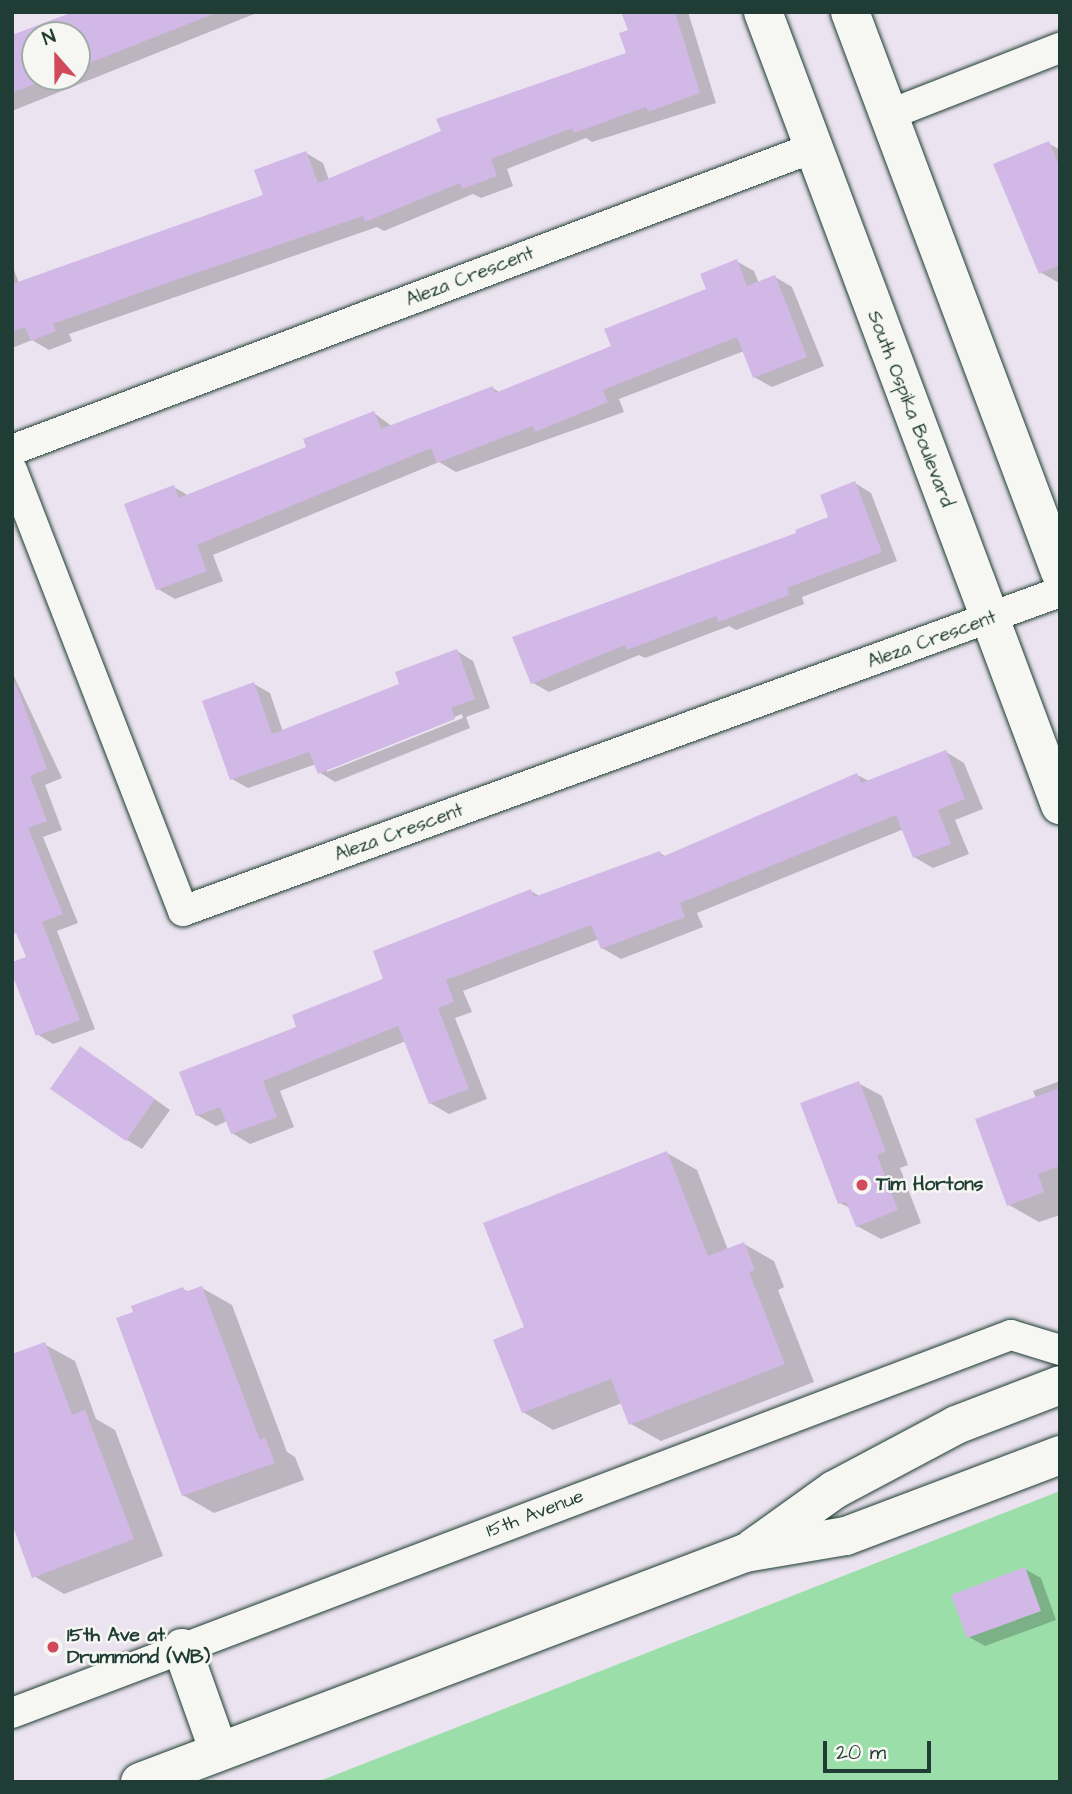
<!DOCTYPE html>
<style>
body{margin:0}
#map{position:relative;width:1072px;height:1794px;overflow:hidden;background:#ebe3ef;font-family:"Architects Daughter",sans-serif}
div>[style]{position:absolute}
.green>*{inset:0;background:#9bdea9}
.shadow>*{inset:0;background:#0003}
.building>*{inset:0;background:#d1b8e7}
.roads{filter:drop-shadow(0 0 2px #1f3d34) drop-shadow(0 0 2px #1f3d34)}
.minor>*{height:30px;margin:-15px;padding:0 15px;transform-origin:15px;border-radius:15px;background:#f6f6f2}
.secondary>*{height:38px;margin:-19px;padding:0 19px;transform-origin:19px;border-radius:19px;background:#f6f6f2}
.dots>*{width:19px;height:19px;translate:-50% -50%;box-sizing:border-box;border:4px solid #f6f6f2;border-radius:50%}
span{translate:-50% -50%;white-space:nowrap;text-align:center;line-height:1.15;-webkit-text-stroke:5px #f6f6f2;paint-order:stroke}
.street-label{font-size:19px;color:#1f3d34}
.poi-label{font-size:19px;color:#1f3d34;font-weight:700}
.left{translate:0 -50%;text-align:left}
.frame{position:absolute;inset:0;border:14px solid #1f3d34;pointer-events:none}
.north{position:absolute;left:21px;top:21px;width:70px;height:70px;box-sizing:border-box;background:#f6f6f2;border:2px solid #a0aca6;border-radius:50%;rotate:339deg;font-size:19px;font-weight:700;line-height:28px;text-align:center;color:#1f3d34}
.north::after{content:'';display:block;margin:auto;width:24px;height:32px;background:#d1495b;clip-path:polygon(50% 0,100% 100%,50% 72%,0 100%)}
.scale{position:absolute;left:823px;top:1741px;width:108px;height:32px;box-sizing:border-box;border:4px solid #1f3d34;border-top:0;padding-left:9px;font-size:21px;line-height:24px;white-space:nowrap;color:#1f3d34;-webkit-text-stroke:5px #f6f6f2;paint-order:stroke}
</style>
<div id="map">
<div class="green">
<div style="clip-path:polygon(1060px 1491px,1060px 1782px,317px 1782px)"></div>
</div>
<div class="shadow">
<div style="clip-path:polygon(evenodd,76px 12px,259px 12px,12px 111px,12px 37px,76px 12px,35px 35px,77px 35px,77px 77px,35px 77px,35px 35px)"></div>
<div style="clip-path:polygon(623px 12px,688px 12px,716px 103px,592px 142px,586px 138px,507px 169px,513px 186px,481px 198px,473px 194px,384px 231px,377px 227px,69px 334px,72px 341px,49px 350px,32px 340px,12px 348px,12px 265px,19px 283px,265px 196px,306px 153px,323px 163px,329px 180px,629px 54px,630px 31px)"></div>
<div style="clip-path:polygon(1048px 143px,1060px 150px,1059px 283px,1040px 272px)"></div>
<div style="clip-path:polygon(736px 261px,754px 271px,759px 283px,775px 277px,792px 287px,824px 366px,772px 387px,754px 377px,744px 351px,619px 399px,624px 412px,456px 472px,439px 462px,213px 555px,223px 581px,175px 599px,158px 589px,174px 487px,189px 496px,308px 448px,374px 413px,393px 427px,493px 388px,500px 393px,613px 347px,709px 290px)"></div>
<div style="clip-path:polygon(855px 483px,871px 493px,897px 561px,802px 597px,804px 604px,736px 630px,729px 626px,645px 658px,639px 655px,549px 692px,533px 683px,831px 518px)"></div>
<div style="clip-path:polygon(evenodd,457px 651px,473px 661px,490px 708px,466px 717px,470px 728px,335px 782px,319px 772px,316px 764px,248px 788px,232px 779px,254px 684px,270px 693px,283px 732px,401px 685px,457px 651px,462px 714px,463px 718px,327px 772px,327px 768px,462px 714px)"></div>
<div style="clip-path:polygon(12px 672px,62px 778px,45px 785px,62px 830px,43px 837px,78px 923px,57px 931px,95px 1029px,53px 1044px,37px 1034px,28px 958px,12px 918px)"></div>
<div style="clip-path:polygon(946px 752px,964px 763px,983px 809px,955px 820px,969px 854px,933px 868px,914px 857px,904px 829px,697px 913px,703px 927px,621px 959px,602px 948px,599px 939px,463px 991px,472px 1012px,455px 1018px,487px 1099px,449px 1114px,430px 1103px,406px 1041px,280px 1091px,294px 1127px,250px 1144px,232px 1133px,227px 1121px,216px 1126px,197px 1115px,299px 1028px,531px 891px,541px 897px,660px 853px,667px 857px,857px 775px,869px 781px)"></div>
<div style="clip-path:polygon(97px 1058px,170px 1110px,142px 1149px,127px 1140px)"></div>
<div style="clip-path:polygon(1060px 1081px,1060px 1215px,1039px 1222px,1009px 1205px,1036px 1098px,1033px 1091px)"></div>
<div style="clip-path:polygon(858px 1083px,882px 1096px,908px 1165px,900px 1168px,921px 1223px,881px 1239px,857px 1226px,850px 1208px,840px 1203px)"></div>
<div style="clip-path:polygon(667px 1153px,697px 1170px,728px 1250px,744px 1244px,774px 1261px,784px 1287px,778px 1290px,814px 1382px,661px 1441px,631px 1424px,622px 1403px,553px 1430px,523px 1412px,526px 1328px)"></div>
<div style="clip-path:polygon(202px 1288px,232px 1305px,287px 1452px,295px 1457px,304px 1480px,214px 1513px,183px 1495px,183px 1289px,189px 1292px)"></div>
<div style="clip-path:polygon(44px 1344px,75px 1361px,96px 1419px,115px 1430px,163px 1556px,64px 1594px,34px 1576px)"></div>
<div style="clip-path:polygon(1025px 1569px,1041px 1578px,1056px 1620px,985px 1646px,969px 1637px)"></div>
</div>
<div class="building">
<div style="clip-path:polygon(73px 12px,213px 12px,213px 14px,77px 68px,77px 35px,35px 35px,35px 77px,53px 77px,12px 93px,12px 35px)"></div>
<div style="clip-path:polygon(621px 12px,675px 12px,700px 93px,648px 112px,646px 107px,574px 133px,572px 128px,491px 159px,497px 176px,462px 189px,460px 183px,365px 222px,363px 216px,167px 283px,53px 324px,56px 331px,31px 341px,25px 327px,12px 332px,12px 284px,263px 195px,254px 170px,306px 151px,318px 183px,441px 131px,436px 119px,626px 53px,619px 33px,628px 30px)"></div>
<div style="clip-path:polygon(1049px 141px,1060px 168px,1060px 265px,1039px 274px,993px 164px)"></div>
<div style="clip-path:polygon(737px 259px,747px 286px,775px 275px,807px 357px,753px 378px,737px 337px,603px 390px,608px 402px,535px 432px,533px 426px,437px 463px,431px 448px,197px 545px,207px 571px,156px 590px,124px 504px,174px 485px,179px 498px,306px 447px,303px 439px,374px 411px,381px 429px,493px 386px,495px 393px,611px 346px,604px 329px,706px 289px,700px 274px)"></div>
<div style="clip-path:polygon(855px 481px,882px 552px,787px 588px,789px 595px,719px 622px,716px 616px,627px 650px,625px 645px,531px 684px,512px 637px,796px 533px,795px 530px,828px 517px,820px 495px)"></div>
<div style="clip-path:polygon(457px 649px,475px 699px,451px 708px,455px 719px,318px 774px,309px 752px,230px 780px,202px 701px,254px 682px,272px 734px,399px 684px,395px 672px)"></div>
<div style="clip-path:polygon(16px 684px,47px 769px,30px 776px,47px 821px,28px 828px,63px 914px,42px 922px,80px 1020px,36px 1036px,12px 974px,12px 962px,26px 957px,16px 933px,12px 935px,12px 685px)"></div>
<div style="clip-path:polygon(946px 750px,965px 799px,938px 810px,951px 844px,913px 858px,896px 815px,680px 903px,685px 917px,601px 949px,591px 925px,446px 980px,454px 1002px,438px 1008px,469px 1089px,429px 1104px,398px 1026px,263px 1081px,277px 1117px,231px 1134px,220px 1107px,196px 1116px,179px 1072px,296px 1027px,292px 1015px,383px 979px,373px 951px,531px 889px,534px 897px,660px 851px,662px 857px,857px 773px,861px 783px)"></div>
<div style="clip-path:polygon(80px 1046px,155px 1099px,126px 1141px,50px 1089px)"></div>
<div style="clip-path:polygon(859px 1081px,886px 1151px,877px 1155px,898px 1210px,856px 1227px,846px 1202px,838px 1204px,800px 1103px)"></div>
<div style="clip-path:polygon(1060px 1088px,1060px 1166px,1038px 1174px,1044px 1192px,1007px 1206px,975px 1119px)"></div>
<div style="clip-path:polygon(667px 1151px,708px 1256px,744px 1242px,755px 1270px,749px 1272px,785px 1364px,629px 1425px,611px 1379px,522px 1413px,493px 1340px,524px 1327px,483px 1223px)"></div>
<div style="clip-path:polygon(202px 1286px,260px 1440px,265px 1437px,275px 1463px,182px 1496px,116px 1318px,133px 1312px,131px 1306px,183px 1287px,185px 1292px)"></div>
<div style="clip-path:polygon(45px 1342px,72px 1415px,85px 1410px,134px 1539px,32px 1578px,12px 1524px,12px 1354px)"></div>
<div style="clip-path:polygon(1025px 1567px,1041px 1611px,967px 1638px,951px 1595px)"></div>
</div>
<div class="roads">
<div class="minor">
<div style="left:888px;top:115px;width:185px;rotate:-21.3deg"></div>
<div style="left:12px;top:450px;width:853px;rotate:-20.67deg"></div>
<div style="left:12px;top:470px;width:473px;rotate:68.8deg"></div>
<div style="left:183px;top:911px;width:933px;rotate:-19.99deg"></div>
<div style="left:12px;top:1713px;width:1068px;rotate:-20.73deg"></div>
<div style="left:1011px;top:1335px;width:51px;rotate:17deg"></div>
</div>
<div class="secondary">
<div style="left:763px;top:12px;width:847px;rotate:69.47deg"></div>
<div style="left:850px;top:12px;width:598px;rotate:69.44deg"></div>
<div style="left:753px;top:1548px;width:100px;rotate:-35.6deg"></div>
<div style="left:834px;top:1490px;width:138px;rotate:-28deg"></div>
<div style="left:956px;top:1425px;width:111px;rotate:-21deg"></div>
<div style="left:182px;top:1648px;width:110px;rotate:70.4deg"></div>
<div style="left:140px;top:1782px;width:647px;rotate:-20.73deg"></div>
<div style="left:745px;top:1553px;width:102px;rotate:-9.6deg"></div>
<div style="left:846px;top:1536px;width:229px;rotate:-20.7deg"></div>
</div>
</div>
<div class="dots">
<div style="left:862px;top:1185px;background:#d1495b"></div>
<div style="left:53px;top:1647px;background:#d1495b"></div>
</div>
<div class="street-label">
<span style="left:470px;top:277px;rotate:-21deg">Aleza Crescent</span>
<span style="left:910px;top:409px;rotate:69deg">South Ospika Boulevard</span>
<span style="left:932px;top:640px;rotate:-20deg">Aleza Crescent</span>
<span style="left:399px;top:833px;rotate:-20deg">Aleza Crescent</span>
<span style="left:535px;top:1514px;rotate:-21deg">15th Avenue</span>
</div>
<div class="poi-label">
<span class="left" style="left:876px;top:1185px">Tim Hortons</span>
<span class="left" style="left:67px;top:1647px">15th Ave at<br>Drummond (WB)</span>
</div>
<div class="frame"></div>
<div class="north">N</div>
<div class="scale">20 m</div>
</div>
